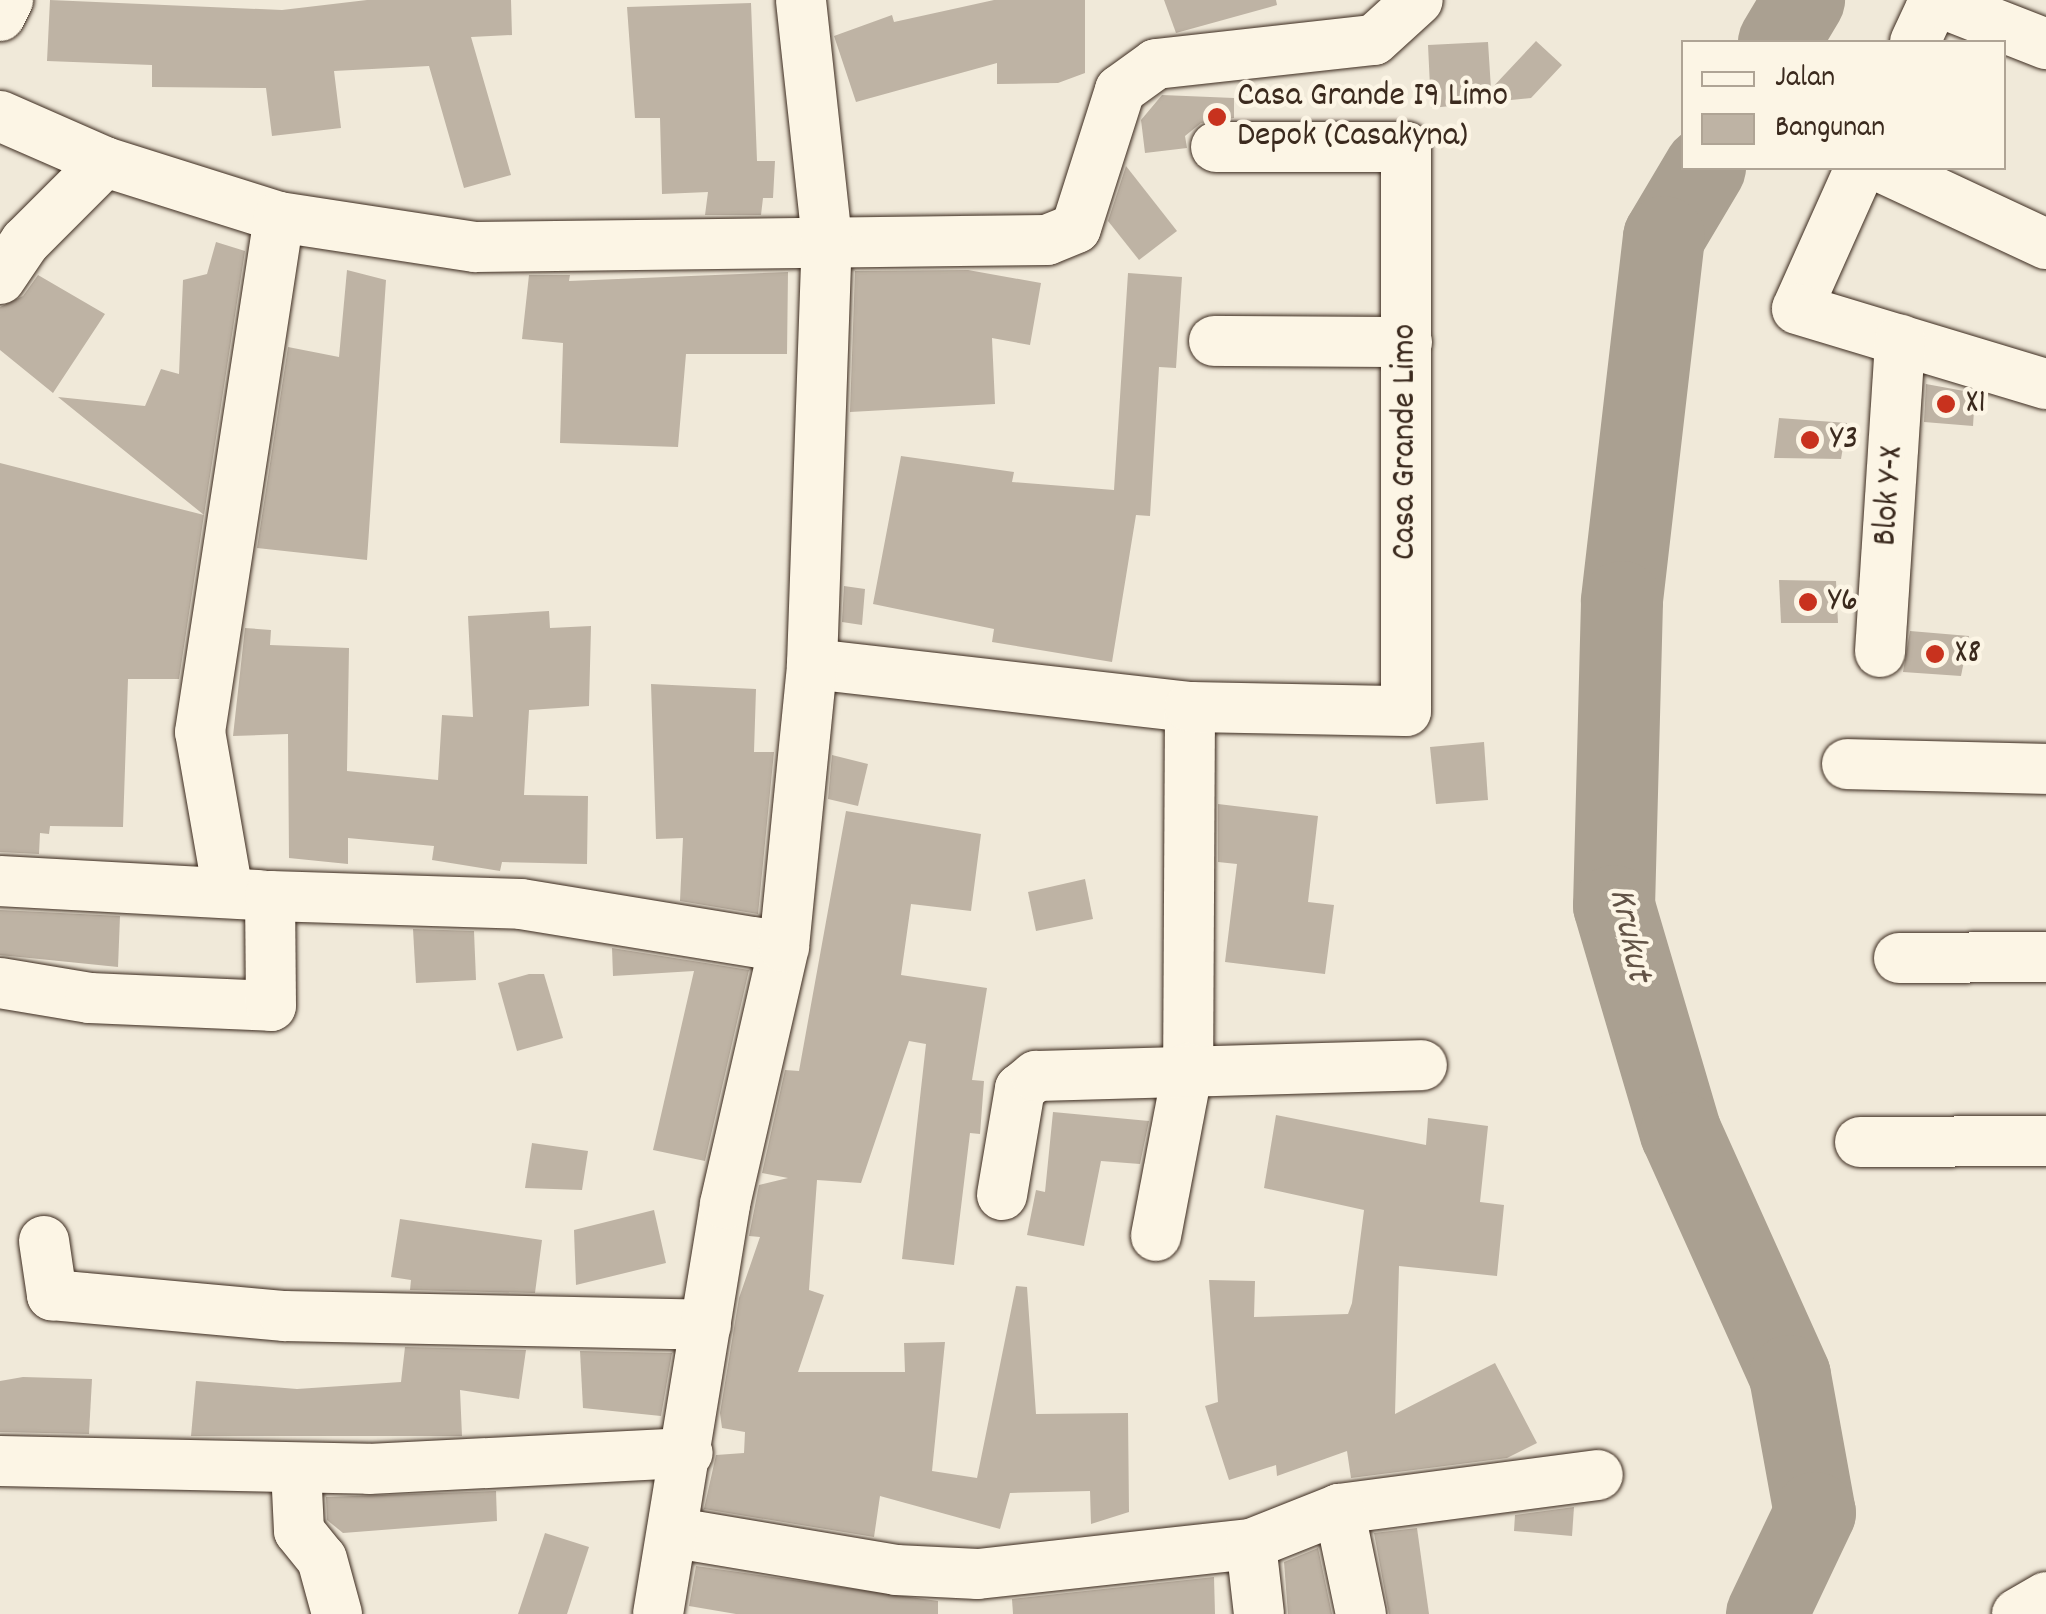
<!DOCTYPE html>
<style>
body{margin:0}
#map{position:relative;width:2046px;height:1614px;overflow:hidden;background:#f0e9d9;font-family:Dekko,sans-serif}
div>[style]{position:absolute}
.river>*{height:82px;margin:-41px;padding:0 41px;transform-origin:41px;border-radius:41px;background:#aaa091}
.building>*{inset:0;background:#beb3a4}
.roads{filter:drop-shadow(0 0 2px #3b2a1e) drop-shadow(0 0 2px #3b2a1e)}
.minor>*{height:50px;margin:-25px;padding:0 25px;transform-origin:25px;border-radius:25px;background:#fcf5e5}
.dots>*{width:28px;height:28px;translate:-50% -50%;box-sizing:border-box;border:5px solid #fcf5e5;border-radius:50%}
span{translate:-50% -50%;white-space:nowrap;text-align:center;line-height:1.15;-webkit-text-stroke:9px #fcf5e5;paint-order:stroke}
.poi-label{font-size:35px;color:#3b2a1e}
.left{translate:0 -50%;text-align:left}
.street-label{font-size:35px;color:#3b2a1e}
.water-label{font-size:38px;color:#625346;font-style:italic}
.legend{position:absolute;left:1681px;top:40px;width:325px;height:130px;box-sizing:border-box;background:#fcf5e5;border:2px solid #afa495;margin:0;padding:12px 18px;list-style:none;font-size:30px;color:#3b2a1e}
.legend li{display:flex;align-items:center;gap:20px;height:50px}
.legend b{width:50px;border:2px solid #afa495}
</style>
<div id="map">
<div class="river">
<div style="left:1779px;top:42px;width:49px;rotate:-59.2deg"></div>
<div style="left:1705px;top:168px;width:80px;rotate:120.7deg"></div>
<div style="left:1664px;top:237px;width:367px;rotate:96.6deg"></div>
<div style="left:1622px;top:602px;width:304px;rotate:91.5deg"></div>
<div style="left:1614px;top:906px;width:237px;rotate:73.6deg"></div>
<div style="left:1681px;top:1133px;width:266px;rotate:65.8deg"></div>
<div style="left:1790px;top:1376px;width:139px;rotate:79.7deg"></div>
<div style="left:1815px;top:1513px;width:112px;rotate:115.4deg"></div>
</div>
<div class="building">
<div style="clip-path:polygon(50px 0,282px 10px,367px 0,511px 0,512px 35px,471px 37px,511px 175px,464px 188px,429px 66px,334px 71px,341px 128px,272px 136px,266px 88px,152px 87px,152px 65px,47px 61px)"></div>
<div style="clip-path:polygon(994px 0,1085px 0,1085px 73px,1058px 83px,997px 84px,997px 63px,856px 102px,834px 36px,892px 15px,894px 22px)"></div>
<div style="clip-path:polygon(1164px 0,1276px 0,1277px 5px,1176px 33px)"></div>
<div style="clip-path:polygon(751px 3px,757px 161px,775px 161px,773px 198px,763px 198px,761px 215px,705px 215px,708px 192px,662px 194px,660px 118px,635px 118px,627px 7px)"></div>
<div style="clip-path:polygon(1536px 41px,1562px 65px,1531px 98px,1431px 108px,1428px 45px,1488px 42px,1491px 89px)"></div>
<div style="clip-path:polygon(1162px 95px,1234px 98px,1234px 118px,1201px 123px,1185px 136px,1187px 148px,1145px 153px,1141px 120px)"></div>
<div style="clip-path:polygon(1126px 166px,1177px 231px,1139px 260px,1108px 221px)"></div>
<div style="clip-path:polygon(216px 242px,245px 251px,204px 515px,58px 397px,145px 406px,161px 369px,179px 374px,183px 280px,207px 274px)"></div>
<div style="clip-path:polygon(347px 270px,386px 280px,367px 560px,257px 548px,288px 347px,339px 357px)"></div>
<div style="clip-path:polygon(968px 270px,1041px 283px,1030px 345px,992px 338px,995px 404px,850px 412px,855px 271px)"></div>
<div style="clip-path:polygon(788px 272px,787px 354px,686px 354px,678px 447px,560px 443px,563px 343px,522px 339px,529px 275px,570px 275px,569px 281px)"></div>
<div style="clip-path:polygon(1128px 273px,1182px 277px,1176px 368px,1159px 367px,1150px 516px,1136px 515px,1112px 662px,992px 642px,994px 629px,873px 604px,901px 456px,1014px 472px,1012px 482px,1114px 490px)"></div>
<div style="clip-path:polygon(38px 275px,105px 314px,53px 393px,0 350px,0 307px,23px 296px)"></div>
<div style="clip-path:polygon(1926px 384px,1975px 393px,1973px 426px,1924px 422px)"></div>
<div style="clip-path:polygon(1779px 418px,1847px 423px,1841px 459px,1774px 458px)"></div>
<div style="clip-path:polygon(0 463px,204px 515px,179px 679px,128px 679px,123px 827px,50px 826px,49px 834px,40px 833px,39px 854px,0 852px)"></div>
<div style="clip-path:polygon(1779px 580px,1836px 581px,1838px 623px,1781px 623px)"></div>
<div style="clip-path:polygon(844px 586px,865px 589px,862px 625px,842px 622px)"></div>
<div style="clip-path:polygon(549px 611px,550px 628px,591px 626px,589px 706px,529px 710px,524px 795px,588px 796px,587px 864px,502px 862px,500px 871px,432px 860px,434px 846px,348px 838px,348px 864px,289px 858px,288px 734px,233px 736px,245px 628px,271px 630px,270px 645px,349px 648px,347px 771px,438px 780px,442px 715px,473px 717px,468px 616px)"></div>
<div style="clip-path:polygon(1910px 631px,1969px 636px,1961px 676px,1903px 672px)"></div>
<div style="clip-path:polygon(651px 684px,756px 689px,754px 752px,774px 752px,758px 914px,680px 901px,683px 838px,656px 839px)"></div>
<div style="clip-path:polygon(1484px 742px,1488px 800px,1436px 804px,1430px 747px)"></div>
<div style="clip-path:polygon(832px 755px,868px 764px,858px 806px,828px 799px)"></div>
<div style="clip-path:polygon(1218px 804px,1318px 816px,1308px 902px,1334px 905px,1325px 974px,1225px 962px,1237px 864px,1218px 862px)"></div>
<div style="clip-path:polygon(846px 811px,981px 834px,971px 911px,911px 904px,901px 975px,987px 988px,972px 1080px,984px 1081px,980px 1134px,970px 1133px,954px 1265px,902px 1259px,926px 1044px,909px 1041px,861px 1183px,817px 1180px,809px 1290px,824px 1295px,798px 1372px,905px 1372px,904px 1343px,945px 1342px,932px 1471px,977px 1478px,1016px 1286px,1027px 1287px,1036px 1414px,1128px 1413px,1129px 1512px,1091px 1524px,1090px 1491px,1010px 1493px,1000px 1529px,880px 1496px,874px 1537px,704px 1509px,716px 1455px,744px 1453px,745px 1432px,722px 1428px,720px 1413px,739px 1298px,760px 1237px,749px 1236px,759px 1185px,788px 1178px,762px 1173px,785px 1070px,799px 1071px)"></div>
<div style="clip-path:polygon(1085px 879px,1093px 919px,1036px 931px,1028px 892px)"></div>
<div style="clip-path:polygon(0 910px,120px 916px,118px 967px,0 955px)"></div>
<div style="clip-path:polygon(413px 929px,474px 931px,476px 980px,416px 983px)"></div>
<div style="clip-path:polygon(612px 948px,749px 970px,705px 1161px,653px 1150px,694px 971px,613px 976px)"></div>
<div style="clip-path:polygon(529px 974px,544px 974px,563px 1038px,517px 1051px,498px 983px)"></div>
<div style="clip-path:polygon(1053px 1112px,1149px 1121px,1140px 1164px,1101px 1161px,1084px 1246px,1027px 1235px,1036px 1190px,1045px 1192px)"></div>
<div style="clip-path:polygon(1276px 1115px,1426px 1145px,1428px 1118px,1488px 1126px,1480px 1202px,1504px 1205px,1497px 1276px,1399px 1266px,1395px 1414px,1495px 1363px,1537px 1443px,1507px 1458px,1351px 1478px,1347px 1451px,1277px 1476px,1276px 1465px,1229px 1480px,1205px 1406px,1218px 1402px,1209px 1280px,1255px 1281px,1254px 1317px,1348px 1314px,1352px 1303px,1364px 1210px,1264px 1188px)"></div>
<div style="clip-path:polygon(532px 1143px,588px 1151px,582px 1190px,525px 1188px)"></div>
<div style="clip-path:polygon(654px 1210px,666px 1263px,576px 1285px,574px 1230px)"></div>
<div style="clip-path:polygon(400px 1219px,542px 1240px,535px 1293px,410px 1290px,411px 1280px,391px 1277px)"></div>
<div style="clip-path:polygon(405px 1347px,526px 1350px,519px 1399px,460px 1390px,462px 1436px,191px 1436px,196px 1381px,297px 1389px,401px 1382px)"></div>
<div style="clip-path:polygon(580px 1351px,672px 1353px,661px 1416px,583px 1408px)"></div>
<div style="clip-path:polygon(23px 1377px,92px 1379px,89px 1434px,0 1432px,0 1381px)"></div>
<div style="clip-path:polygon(496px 1491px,497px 1521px,343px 1533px,327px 1520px,326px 1497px)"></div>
<div style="clip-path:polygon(1574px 1507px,1572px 1536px,1514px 1531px,1515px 1515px)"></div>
<div style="clip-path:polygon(1417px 1528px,1429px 1614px,1389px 1614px,1374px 1533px)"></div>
<div style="clip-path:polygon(545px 1533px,589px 1547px,567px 1614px,518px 1614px)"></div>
<div style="clip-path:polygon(1318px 1548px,1332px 1614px,1288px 1614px,1284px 1562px)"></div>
<div style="clip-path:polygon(696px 1566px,938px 1601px,938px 1614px,736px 1614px,689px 1606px)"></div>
<div style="clip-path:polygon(1214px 1577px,1215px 1614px,1013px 1614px,1012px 1599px)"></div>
</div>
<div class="roads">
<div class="minor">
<div style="left:0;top:16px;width:18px;rotate:-63deg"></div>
<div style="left:1915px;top:42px;width:35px;rotate:-65deg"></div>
<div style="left:1930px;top:10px;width:15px;rotate:-23deg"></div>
<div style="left:1944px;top:4px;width:110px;rotate:21.4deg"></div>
<div style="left:0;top:116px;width:115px;rotate:23.7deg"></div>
<div style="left:105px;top:162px;width:182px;rotate:17.5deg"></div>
<div style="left:279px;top:217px;width:198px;rotate:8.7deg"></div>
<div style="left:475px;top:247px;width:572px;rotate:-0.7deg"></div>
<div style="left:1047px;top:240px;width:31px;rotate:-22deg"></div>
<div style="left:1076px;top:228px;width:145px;rotate:-72.3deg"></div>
<div style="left:1120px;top:90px;width:44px;rotate:-35.8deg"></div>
<div style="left:1156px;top:64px;width:219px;rotate:-6.3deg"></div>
<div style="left:1374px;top:40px;width:59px;rotate:-42.3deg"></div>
<div style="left:1860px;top:168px;width:154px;rotate:114.1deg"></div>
<div style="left:1797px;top:309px;width:260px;rotate:16.8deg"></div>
<div style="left:1883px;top:168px;width:180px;rotate:25deg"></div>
<div style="left:0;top:279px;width:45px;rotate:-56deg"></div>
<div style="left:25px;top:242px;width:113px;rotate:-45deg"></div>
<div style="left:1214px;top:341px;width:193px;rotate:0.3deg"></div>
<div style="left:1880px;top:652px;width:313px;rotate:-86.3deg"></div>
<div style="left:812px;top:664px;width:380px;rotate:6.5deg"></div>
<div style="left:1190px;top:707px;width:361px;rotate:90.3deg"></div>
<div style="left:1188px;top:1068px;width:171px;rotate:100.8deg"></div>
<div style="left:1190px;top:707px;width:216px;rotate:1.1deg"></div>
<div style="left:1406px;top:711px;width:564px;rotate:-90deg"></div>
<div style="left:1406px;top:147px;width:190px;rotate:180deg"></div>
<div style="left:1847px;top:764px;width:199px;rotate:1.4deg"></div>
<div style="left:0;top:881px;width:260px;rotate:3.1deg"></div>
<div style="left:228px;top:892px;width:162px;rotate:-99.9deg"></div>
<div style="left:200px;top:732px;width:521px;rotate:-81.28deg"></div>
<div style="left:1899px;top:958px;width:147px;rotate:-0.4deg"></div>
<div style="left:0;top:983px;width:91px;rotate:9.5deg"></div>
<div style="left:90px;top:998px;width:181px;rotate:2.5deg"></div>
<div style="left:271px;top:1006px;width:110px;rotate:-90.5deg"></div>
<div style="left:270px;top:896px;width:251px;rotate:1.8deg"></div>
<div style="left:521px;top:904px;width:266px;rotate:9.3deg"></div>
<div style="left:1860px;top:1142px;width:186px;rotate:-0.3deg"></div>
<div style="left:1002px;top:1195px;width:108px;rotate:-80.4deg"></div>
<div style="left:1020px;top:1089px;width:21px;rotate:-39deg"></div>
<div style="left:1036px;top:1076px;width:386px;rotate:-1.6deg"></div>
<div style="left:44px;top:1241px;width:55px;rotate:81.6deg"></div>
<div style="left:52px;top:1295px;width:234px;rotate:5.2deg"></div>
<div style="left:285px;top:1316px;width:421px;rotate:1.2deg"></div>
<div style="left:0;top:1461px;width:369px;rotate:1.2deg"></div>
<div style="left:369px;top:1469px;width:319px;rotate:-2.9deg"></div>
<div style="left:296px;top:1469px;width:62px;rotate:87.2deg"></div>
<div style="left:299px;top:1531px;width:36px;rotate:51deg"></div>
<div style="left:322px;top:1559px;width:57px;rotate:74.7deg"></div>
<div style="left:1339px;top:1509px;width:261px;rotate:-7.5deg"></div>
<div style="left:676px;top:1533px;width:223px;rotate:9.5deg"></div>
<div style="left:896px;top:1570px;width:82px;rotate:2.8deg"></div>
<div style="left:978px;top:1574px;width:275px;rotate:-6.3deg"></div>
<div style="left:1251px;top:1544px;width:95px;rotate:-21.7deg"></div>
<div style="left:1339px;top:1509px;width:107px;rotate:78.2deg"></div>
<div style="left:1251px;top:1544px;width:70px;rotate:83.5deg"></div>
<div style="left:658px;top:1614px;width:415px;rotate:-80.7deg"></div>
<div style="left:725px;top:1204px;width:264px;rotate:-77.1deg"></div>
<div style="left:784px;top:947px;width:284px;rotate:-84.3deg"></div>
<div style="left:812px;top:664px;width:424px;rotate:-88deg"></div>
<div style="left:827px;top:240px;width:241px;rotate:-96.2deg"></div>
<div style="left:2017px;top:1614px;width:34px;rotate:-30deg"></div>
</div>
</div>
<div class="dots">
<div style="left:1217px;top:117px;background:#c8321e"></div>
<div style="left:1946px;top:404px;background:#c8321e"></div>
<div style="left:1810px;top:440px;background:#c8321e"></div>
<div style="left:1808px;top:602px;background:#c8321e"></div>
<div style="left:1935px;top:654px;background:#c8321e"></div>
</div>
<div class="poi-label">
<span class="left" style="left:1237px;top:117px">Casa Grande I9 Limo<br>Depok (Casakyna)</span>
<span class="left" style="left:1966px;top:404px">X1</span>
<span class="left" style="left:1830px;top:440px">Y3</span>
<span class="left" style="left:1828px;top:602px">Y6</span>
<span class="left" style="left:1955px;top:654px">X8</span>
</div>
<div class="street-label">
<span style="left:1406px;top:442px;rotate:-90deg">Casa Grande Limo</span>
<span style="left:1890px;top:496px;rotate:-86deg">Blok Y-X</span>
</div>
<div class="water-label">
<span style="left:1628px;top:935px;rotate:78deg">Krukut</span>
</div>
<ul class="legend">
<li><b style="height:12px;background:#fcf5e5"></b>Jalan</li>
<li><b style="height:28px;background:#beb3a4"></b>Bangunan</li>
</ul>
</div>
